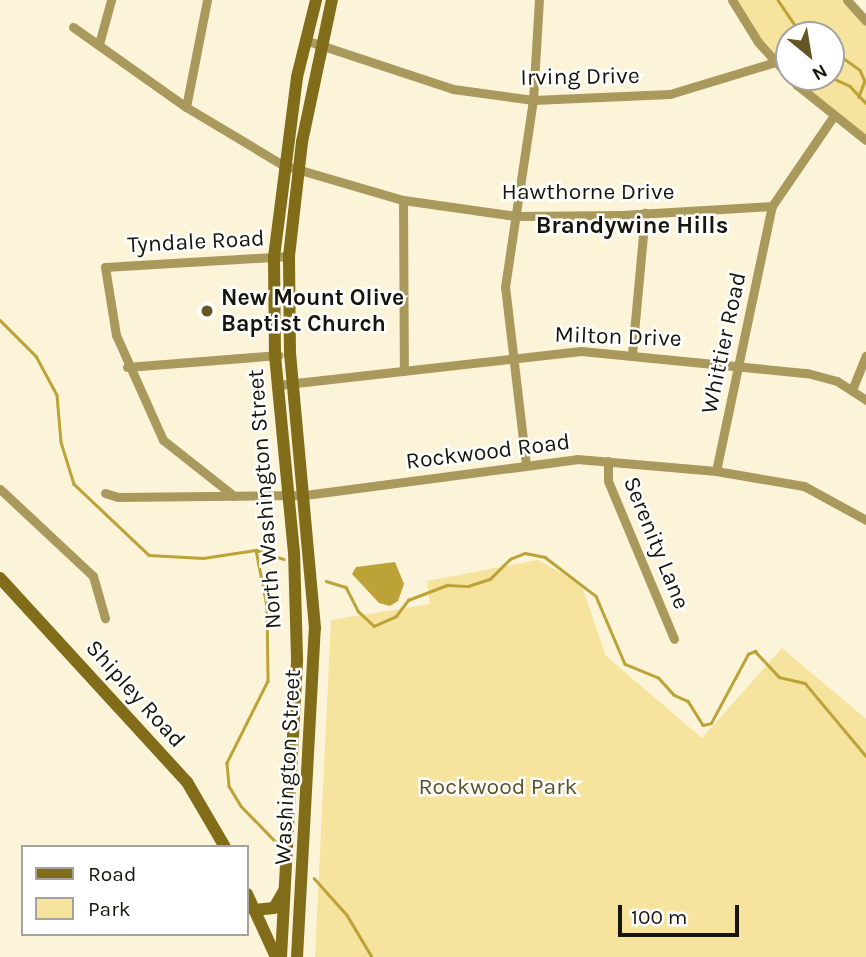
<!DOCTYPE html>
<style>
body{margin:0}
#map{position:relative;width:866px;height:957px;overflow:hidden;background:#fcf4d9;font-family:Karla,sans-serif}
div>[style]{position:absolute}
.green>*{inset:0;background:#f6e39d}
.water>*{inset:0;background:#bca237}
.stream>*{height:2.5px;margin:-1.25px;padding:0 1.25px;transform-origin:1.25px;border-radius:1.25px;background:#bca237}
.street>*{height:9px;margin:-4.5px;padding:0 4.5px;transform-origin:4.5px;border-radius:4.5px;background:#aa995c}
.secondary>*{height:12px;margin:-6px;padding:0 6px;transform-origin:6px;border-radius:6px;background:#816d19}
.dots>*{width:19px;height:19px;translate:-50% -50%;box-sizing:border-box;border:4px solid #fff;border-radius:50%}
span{translate:-50% -50%;white-space:nowrap;text-align:center;line-height:1.15;-webkit-text-stroke:5px #fff;paint-order:stroke}
.street-label{font-size:23px;color:#18160c}
.poi-label{font-size:23px;color:#18160c;font-weight:700}
.left{translate:0 -50%;text-align:left}
.park-label{font-size:23px;color:#5d5127}
.neighbourhood-label{font-size:24px;color:#18160c;font-weight:700}
.legend{position:absolute;left:21px;top:845px;width:228px;height:91px;box-sizing:border-box;background:#fff;border:2px solid #a3a29e;margin:0;padding:9px 12px;list-style:none;font-size:21px;color:#18160c}
.legend li{display:flex;align-items:center;gap:14px;height:35px}
.legend b{width:35px;border:2px solid #a3a29e}
.north{position:absolute;left:775px;top:21px;width:70px;height:70px;box-sizing:border-box;background:#fff;border:2px solid #a3a29e;border-radius:50%;rotate:150deg;font-size:19px;font-weight:700;line-height:28px;text-align:center;color:#18160c}
.north::after{content:'';display:block;margin:auto;width:24px;height:32px;background:#655724;clip-path:polygon(50% 0,100% 100%,50% 72%,0 100%)}
.scale{position:absolute;left:618px;top:905px;width:121px;height:32px;box-sizing:border-box;border:4px solid #18160c;border-top:0;padding-left:9px;font-size:21px;line-height:24px;white-space:nowrap;color:#18160c;-webkit-text-stroke:5px #fff;paint-order:stroke}
</style>
<div id="map">
<div class="green">
<div style="clip-path:polygon(evenodd,732px 0,847px 0,866px 21px,866px 140px,797px 85px,758px 42px,732px 0,789px 35px,831px 35px,831px 77px,789px 77px,789px 35px)"></div>
<div style="clip-path:polygon(538px 560px,581px 584px,606px 656px,702px 738px,782px 648px,866px 719px,866px 957px,315px 957px,331px 620px,430px 604px,427px 581px)"></div>
</div>
<div class="water">
<div style="clip-path:polygon(395px 562px,404px 584px,398px 601px,390px 606px,379px 603px,352px 574px,356px 567px)"></div>
</div>
<div class="stream">
<div style="left:778px;top:0;width:30px;rotate:56deg"></div>
<div style="left:795px;top:25px;width:20px;rotate:30deg"></div>
<div style="left:831px;top:49px;width:36px;rotate:36deg"></div>
<div style="left:860px;top:70px;width:12px;rotate:66deg"></div>
<div style="left:865px;top:81px;width:17px;rotate:111deg"></div>
<div style="left:830px;top:77px;width:22px;rotate:24deg"></div>
<div style="left:850px;top:86px;width:23px;rotate:47deg"></div>
<div style="left:0;top:320px;width:51px;rotate:45deg"></div>
<div style="left:36px;top:356px;width:44px;rotate:61.7deg"></div>
<div style="left:57px;top:395px;width:47px;rotate:85.1deg"></div>
<div style="left:61px;top:442px;width:44px;rotate:72.8deg"></div>
<div style="left:74px;top:484px;width:103px;rotate:43.4deg"></div>
<div style="left:149px;top:555px;width:54px;rotate:3.2deg"></div>
<div style="left:203px;top:558px;width:54px;rotate:-8.6deg"></div>
<div style="left:256px;top:550px;width:57px;rotate:78.9deg"></div>
<div style="left:267px;top:606px;width:75px;rotate:89.2deg"></div>
<div style="left:268px;top:681px;width:92px;rotate:116.6deg"></div>
<div style="left:227px;top:763px;width:23px;rotate:85deg"></div>
<div style="left:229px;top:786px;width:23px;rotate:59deg"></div>
<div style="left:241px;top:806px;width:50px;rotate:45.8deg"></div>
<div style="left:256px;top:550px;width:29px;rotate:18deg"></div>
<div style="left:326px;top:581px;width:21px;rotate:17deg"></div>
<div style="left:346px;top:587px;width:27px;rotate:63deg"></div>
<div style="left:358px;top:611px;width:22px;rotate:43deg"></div>
<div style="left:374px;top:626px;width:24px;rotate:-24deg"></div>
<div style="left:396px;top:616px;width:20px;rotate:-53deg"></div>
<div style="left:408px;top:600px;width:42px;rotate:-21deg"></div>
<div style="left:447px;top:585px;width:21px;rotate:3deg"></div>
<div style="left:468px;top:586px;width:23px;rotate:-18deg"></div>
<div style="left:490px;top:579px;width:28px;rotate:-45deg"></div>
<div style="left:510px;top:559px;width:16px;rotate:-22deg"></div>
<div style="left:525px;top:553px;width:20px;rotate:11deg"></div>
<div style="left:545px;top:557px;width:64px;rotate:37.4deg"></div>
<div style="left:596px;top:596px;width:74px;rotate:66.9deg"></div>
<div style="left:625px;top:664px;width:35px;rotate:22deg"></div>
<div style="left:658px;top:677px;width:24px;rotate:48deg"></div>
<div style="left:674px;top:695px;width:15px;rotate:23deg"></div>
<div style="left:688px;top:701px;width:28px;rotate:58deg"></div>
<div style="left:703px;top:725px;width:8px;rotate:-14deg"></div>
<div style="left:711px;top:723px;width:78px;rotate:-61.8deg"></div>
<div style="left:748px;top:654px;width:8px;rotate:-23deg"></div>
<div style="left:755px;top:651px;width:35px;rotate:47deg"></div>
<div style="left:779px;top:677px;width:27px;rotate:13deg"></div>
<div style="left:805px;top:683px;width:95px;rotate:50.1deg"></div>
<div style="left:314px;top:878px;width:50px;rotate:48.3deg"></div>
<div style="left:347px;top:915px;width:49px;rotate:59.2deg"></div>
</div>
<div class="street">
<div style="left:732px;top:0;width:49px;rotate:58.2deg"></div>
<div style="left:758px;top:42px;width:58px;rotate:47.8deg"></div>
<div style="left:797px;top:85px;width:88px;rotate:38.6deg"></div>
<div style="left:847px;top:0;width:28px;rotate:48deg"></div>
<div style="left:73px;top:27px;width:138px;rotate:35.3deg"></div>
<div style="left:186px;top:107px;width:113px;rotate:30.9deg"></div>
<div style="left:283px;top:165px;width:125px;rotate:16.3deg"></div>
<div style="left:403px;top:200px;width:114px;rotate:8.1deg"></div>
<div style="left:516px;top:216px;width:105px;rotate:-0.5deg"></div>
<div style="left:621px;top:215px;width:151px;rotate:-3.4deg"></div>
<div style="left:305px;top:40px;width:156px;rotate:18.3deg"></div>
<div style="left:453px;top:89px;width:81px;rotate:7.8deg"></div>
<div style="left:533px;top:100px;width:137px;rotate:-2.5deg"></div>
<div style="left:670px;top:94px;width:110px;rotate:-16.9deg"></div>
<div style="left:99px;top:44px;width:46px;rotate:-74.7deg"></div>
<div style="left:186px;top:107px;width:109px;rotate:-78.9deg"></div>
<div style="left:403px;top:200px;width:171px;rotate:89.7deg"></div>
<div style="left:632px;top:354px;width:142px;rotate:-84.7deg"></div>
<div style="left:127px;top:367px;width:152px;rotate:-4.5deg"></div>
<div style="left:278px;top:385px;width:305px;rotate:-6.4deg"></div>
<div style="left:581px;top:351px;width:227px;rotate:5.6deg"></div>
<div style="left:807px;top:373px;width:31px;rotate:15deg"></div>
<div style="left:837px;top:381px;width:35px;rotate:33deg"></div>
<div style="left:852px;top:390px;width:37px;rotate:-68deg"></div>
<div style="left:608px;top:461px;width:20px;rotate:90deg"></div>
<div style="left:608px;top:481px;width:171px;rotate:67.3deg"></div>
<div style="left:526px;top:465px;width:179px;rotate:-96.7deg"></div>
<div style="left:505px;top:287px;width:189px;rotate:-81.5deg"></div>
<div style="left:533px;top:100px;width:100px;rotate:-86.6deg"></div>
<div style="left:716px;top:471px;width:271px;rotate:-78.1deg"></div>
<div style="left:772px;top:206px;width:108px;rotate:-55.6deg"></div>
<div style="left:0;top:489px;width:127px;rotate:43.1deg"></div>
<div style="left:93px;top:576px;width:44px;rotate:74.1deg"></div>
<div style="left:105px;top:493px;width:14px;rotate:17deg"></div>
<div style="left:118px;top:497px;width:187px;rotate:-0.6deg"></div>
<div style="left:305px;top:495px;width:274px;rotate:-7.5deg"></div>
<div style="left:577px;top:459px;width:140px;rotate:4.9deg"></div>
<div style="left:716px;top:471px;width:89px;rotate:9.7deg"></div>
<div style="left:804px;top:486px;width:71px;rotate:28.7deg"></div>
<div style="left:234px;top:496px;width:90px;rotate:-141.7deg"></div>
<div style="left:163px;top:440px;width:115px;rotate:-114.1deg"></div>
<div style="left:116px;top:335px;width:69px;rotate:-99.2deg"></div>
<div style="left:105px;top:267px;width:184px;rotate:-3.4deg"></div>
</div>
<div class="secondary">
<div style="left:0;top:578px;width:277px;rotate:47.5deg"></div>
<div style="left:187px;top:782px;width:75px;rotate:59.7deg"></div>
<div style="left:247px;top:894px;width:69px;rotate:65.3deg"></div>
<div style="left:254px;top:910px;width:20px;rotate:-6deg"></div>
<div style="left:274px;top:908px;width:20px;rotate:-60deg"></div>
<div style="left:281px;top:957px;width:299px;rotate:-86.9deg"></div>
<div style="left:297px;top:658px;width:105px;rotate:-91.6deg"></div>
<div style="left:294px;top:553px;width:199px;rotate:-95.5deg"></div>
<div style="left:275px;top:355px;width:98px;rotate:-90.6deg"></div>
<div style="left:274px;top:257px;width:181px;rotate:-82.7deg"></div>
<div style="left:297px;top:77px;width:79px;rotate:-76.1deg"></div>
<div style="left:297px;top:957px;width:329px;rotate:-86.9deg"></div>
<div style="left:315px;top:628px;width:275px;rotate:-95.2deg"></div>
<div style="left:290px;top:354px;width:98px;rotate:-90.6deg"></div>
<div style="left:289px;top:256px;width:115px;rotate:-83.5deg"></div>
<div style="left:302px;top:142px;width:145px;rotate:-78.1deg"></div>
</div>
<div class="dots">
<div style="left:207px;top:311px;background:#655724"></div>
</div>
<div class="street-label">
<span style="left:580px;top:77px;rotate:-1deg">Irving Drive</span>
<span style="left:588px;top:192px">Hawthorne Drive</span>
<span style="left:196px;top:242px;rotate:-3deg">Tyndale Road</span>
<span style="left:618px;top:337px;rotate:2deg">Milton Drive</span>
<span style="left:724px;top:343px;rotate:-78deg">Whittier Road</span>
<span style="left:488px;top:452px;rotate:-7deg">Rockwood Road</span>
<span style="left:265px;top:499px;rotate:-94deg">North Washington Street</span>
<span style="left:656px;top:543px;rotate:68deg">Serenity Lane</span>
<span style="left:135px;top:694px;rotate:48deg">Shipley Road</span>
<span style="left:288px;top:767px;rotate:-87deg">Washington Street</span>
</div>
<div class="poi-label">
<span class="left" style="left:221px;top:311px">New Mount Olive<br>Baptist Church</span>
</div>
<div class="park-label">
<span style="left:498px;top:787px">Rockwood Park</span>
</div>
<div class="neighbourhood-label">
<span style="left:632px;top:226px">Brandywine Hills</span>
</div>
<ul class="legend">
<li><b style="height:9px;background:#816d19"></b>Road</li>
<li><b style="height:19px;background:#f6e39d"></b>Park</li>
</ul>
<div class="north">N</div>
<div class="scale">100 m</div>
</div>
